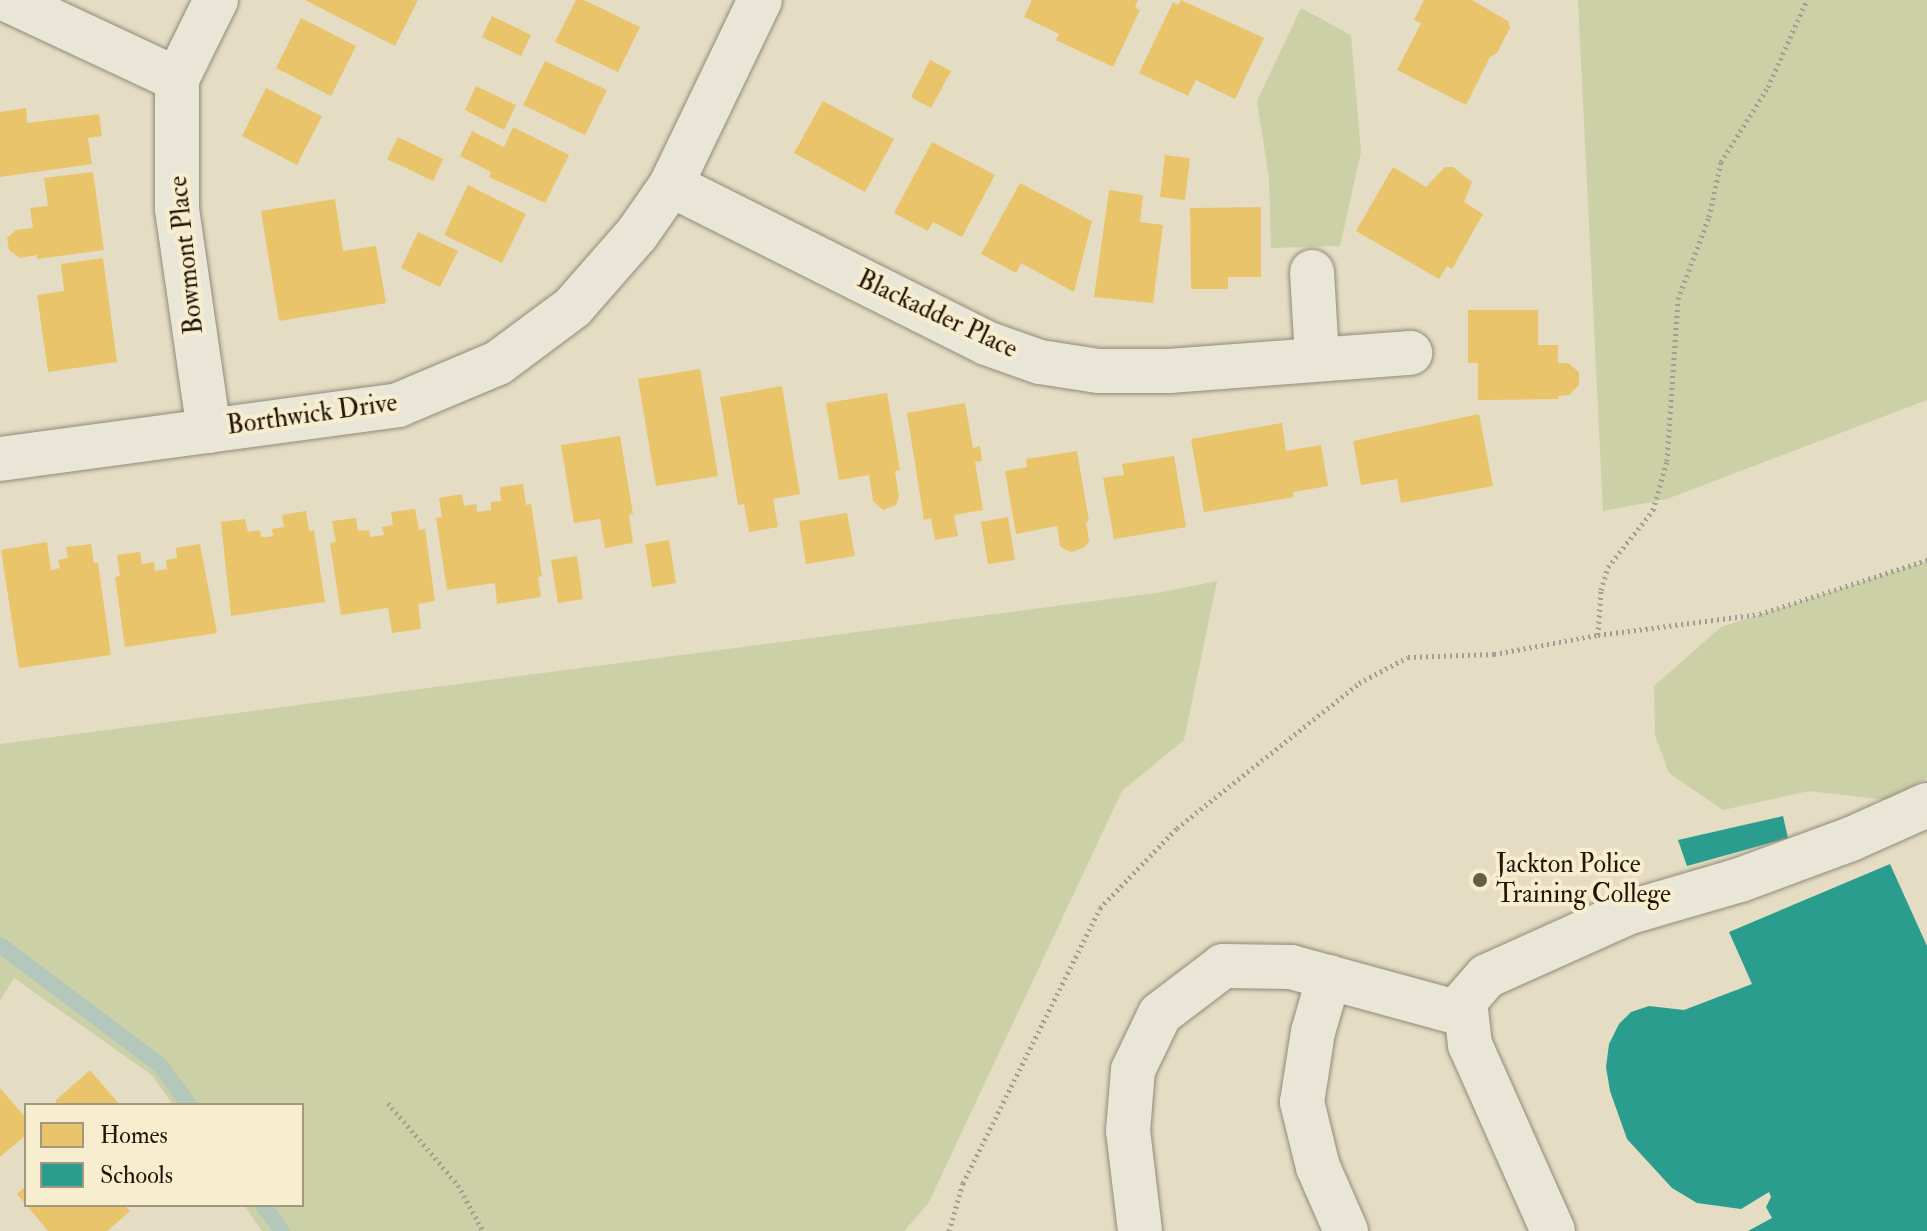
<!DOCTYPE html>
<style>
body{margin:0}
#map{position:relative;width:1927px;height:1231px;overflow:hidden;background:#e4ddc3;font-family:"IM FELL Double Pica",serif}
div>[style]{position:absolute}
.green>*{inset:0;background:#cbd0a7}
.homes>*{inset:0;background:#e9c46a}
.schools>*{inset:0;background:#2a9d8f}
.stream>*{height:16px;margin:-8px;padding:0 8px;transform-origin:8px;border-radius:8px;background:#b3c7bb}
.path>*{height:5px;margin-top:-2.5px;transform-origin:0;background:repeating-linear-gradient(90deg,#a39e93 0 2px,transparent 0 6px)}
.roads{filter:drop-shadow(0 0 2px #908a7a) drop-shadow(0 0 2px #908a7a)}
.minor>*{height:44px;margin:-22px;padding:0 22px;transform-origin:22px;border-radius:22px;background:#e9e6d8}
.dots>*{width:22px;height:22px;translate:-50% -50%;box-sizing:border-box;border:4px solid #f7eecf;border-radius:50%}
span{translate:-50% -50%;white-space:nowrap;text-align:center;line-height:1.15;-webkit-text-stroke:8px #f7eecf;paint-order:stroke}
.street-label{font-size:26px;color:#231507}
.poi-label{font-size:26px;color:#231507}
.left{translate:0 -50%;text-align:left}
.legend{position:absolute;left:24px;top:1103px;width:280px;height:104px;box-sizing:border-box;background:#f7eecf;border:2px solid #a2977f;margin:0;padding:10px 14px;list-style:none;font-size:24px;color:#231507}
.legend li{display:flex;align-items:center;gap:16px;height:40px}
.legend b{width:40px;border:2px solid #a2977f}
</style>
<div id="map">
<div class="green">
<div style="clip-path:polygon(1578px 0,1927px 0,1927px 400px,1667px 499px,1603px 511px)"></div>
<div style="clip-path:polygon(1301px 8px,1351px 35px,1361px 152px,1340px 246px,1271px 248px,1269px 179px,1257px 101px)"></div>
<div style="clip-path:polygon(1927px 561px,1927px 778px,1887px 800px,1809px 791px,1723px 810px,1669px 773px,1655px 736px,1654px 686px,1721px 627px)"></div>
<div style="clip-path:polygon(1217px 581px,1184px 740px,1122px 791px,928px 1204px,904px 1231px,262px 1231px,244px 1205px,302px 1205px,302px 1105px,173px 1105px,152px 1075px,14px 978px,0 1001px,0 744px,1163px 592px)"></div>
</div>
<div class="homes">
<div style="clip-path:polygon(305px 0,418px 0,395px 46px)"></div>
<div style="clip-path:polygon(576px 0,584px 0,640px 27px,618px 72px,555px 42px)"></div>
<div style="clip-path:polygon(1032px 0,1138px 0,1135px 7px,1140px 10px,1113px 67px,1056px 40px,1059px 34px,1024px 17px)"></div>
<div style="clip-path:polygon(1181px 0,1264px 38px,1235px 99px,1196px 80px,1188px 96px,1139px 73px,1173px 2px,1178px 5px)"></div>
<div style="clip-path:polygon(1424px 0,1472px 0,1508px 21px,1510px 28px,1497px 53px,1490px 57px,1466px 105px,1397px 70px,1421px 23px,1414px 20px)"></div>
<div style="clip-path:polygon(492px 16px,531px 35px,521px 56px,482px 37px)"></div>
<div style="clip-path:polygon(301px 18px,356px 46px,331px 96px,276px 68px)"></div>
<div style="clip-path:polygon(930px 60px,951px 71px,931px 108px,911px 97px)"></div>
<div style="clip-path:polygon(545px 61px,607px 90px,585px 135px,523px 105px)"></div>
<div style="clip-path:polygon(476px 86px,516px 105px,504px 130px,465px 110px)"></div>
<div style="clip-path:polygon(266px 88px,322px 116px,297px 165px,242px 136px)"></div>
<div style="clip-path:polygon(823px 101px,894px 139px,865px 192px,794px 153px)"></div>
<div style="clip-path:polygon(26px 108px,27px 123px,99px 114px,102px 136px,88px 138px,92px 164px,0 177px,0 112px)"></div>
<div style="clip-path:polygon(513px 127px,569px 155px,545px 203px,489px 177px,491px 172px,460px 156px,472px 131px,504px 147px)"></div>
<div style="clip-path:polygon(398px 137px,443px 159px,433px 181px,387px 159px)"></div>
<div style="clip-path:polygon(932px 142px,995px 175px,962px 237px,933px 222px,928px 231px,894px 213px)"></div>
<div style="clip-path:polygon(1165px 155px,1190px 158px,1185px 200px,1160px 197px)"></div>
<div style="clip-path:polygon(1393px 167px,1426px 187px,1445px 167px,1453px 167px,1472px 182px,1464px 202px,1483px 214px,1452px 269px,1447px 266px,1439px 279px,1356px 231px)"></div>
<div style="clip-path:polygon(93px 172px,104px 250px,37px 259px,37px 255px,20px 258px,9px 250px,7px 238px,16px 230px,33px 228px,30px 208px,48px 206px,44px 178px)"></div>
<div style="clip-path:polygon(1020px 183px,1092px 221px,1074px 292px,1021px 263px,1016px 273px,981px 254px)"></div>
<div style="clip-path:polygon(468px 185px,526px 214px,502px 263px,444px 235px)"></div>
<div style="clip-path:polygon(1109px 190px,1143px 195px,1140px 222px,1163px 225px,1153px 303px,1094px 297px)"></div>
<div style="clip-path:polygon(335px 199px,343px 251px,376px 246px,386px 303px,279px 321px,261px 211px)"></div>
<div style="clip-path:polygon(1261px 207px,1261px 277px,1228px 277px,1228px 289px,1191px 289px,1190px 208px)"></div>
<div style="clip-path:polygon(418px 232px,458px 251px,440px 287px,401px 268px)"></div>
<div style="clip-path:polygon(103px 258px,117px 362px,48px 372px,37px 295px,64px 291px,61px 264px)"></div>
<div style="clip-path:polygon(1468px 310px,1538px 310px,1538px 345px,1558px 345px,1558px 363px,1568px 363px,1579px 372px,1579px 385px,1569px 395px,1558px 396px,1559px 399px,1478px 400px,1478px 363px,1468px 363px)"></div>
<div style="clip-path:polygon(700px 369px,718px 476px,656px 486px,638px 379px)"></div>
<div style="clip-path:polygon(782px 386px,800px 494px,773px 499px,778px 527px,749px 532px,744px 504px,738px 505px,720px 397px)"></div>
<div style="clip-path:polygon(887px 393px,900px 470px,895px 471px,899px 496px,896px 505px,883px 510px,873px 501px,869px 475px,839px 480px,826px 403px)"></div>
<div style="clip-path:polygon(965px 403px,973px 448px,980px 446px,982px 461px,975px 462px,983px 510px,954px 515px,958px 536px,935px 540px,931px 518px,924px 520px,907px 413px)"></div>
<div style="clip-path:polygon(1479px 414px,1493px 486px,1401px 503px,1397px 479px,1361px 485px,1353px 441px)"></div>
<div style="clip-path:polygon(1282px 423px,1286px 451px,1321px 445px,1328px 486px,1293px 492px,1294px 497px,1204px 512px,1191px 439px)"></div>
<div style="clip-path:polygon(620px 436px,633px 514px,629px 515px,633px 543px,605px 548px,600px 519px,574px 523px,561px 445px)"></div>
<div style="clip-path:polygon(1077px 451px,1089px 521px,1086px 522px,1089px 541px,1085px 547px,1072px 552px,1066px 550px,1060px 546px,1057px 526px,1016px 534px,1005px 471px,1027px 467px,1026px 459px)"></div>
<div style="clip-path:polygon(1174px 456px,1186px 527px,1114px 539px,1103px 478px,1124px 475px,1122px 464px)"></div>
<div style="clip-path:polygon(523px 484px,526px 505px,531px 504px,542px 576px,538px 577px,541px 597px,497px 604px,495px 583px,447px 590px,436px 518px,442px 517px,439px 498px,462px 494px,464px 506px,476px 504px,477px 512px,491px 510px,491px 502px,501px 501px,500px 487px)"></div>
<div style="clip-path:polygon(415px 509px,419px 530px,425px 529px,435px 601px,418px 604px,421px 629px,392px 633px,388px 608px,341px 615px,330px 543px,336px 542px,332px 521px,356px 518px,358px 531px,369px 530px,370px 537px,384px 535px,382px 527px,393px 525px,391px 512px)"></div>
<div style="clip-path:polygon(306px 511px,309px 531px,314px 530px,325px 602px,231px 616px,221px 522px,245px 519px,248px 532px,260px 530px,261px 537px,267px 537px,273px 536px,272px 529px,284px 527px,282px 515px)"></div>
<div style="clip-path:polygon(847px 513px,855px 556px,806px 564px,799px 521px)"></div>
<div style="clip-path:polygon(1008px 517px,1015px 560px,988px 564px,981px 522px)"></div>
<div style="clip-path:polygon(669px 540px,676px 583px,652px 587px,645px 544px)"></div>
<div style="clip-path:polygon(47px 542px,51px 570px,60px 568px,58px 560px,68px 558px,66px 547px,91px 544px,94px 563px,98px 563px,111px 655px,19px 668px,1px 550px)"></div>
<div style="clip-path:polygon(200px 544px,217px 633px,125px 647px,115px 577px,120px 576px,117px 555px,140px 552px,142px 564px,154px 562px,155px 571px,167px 569px,166px 560px,177px 558px,176px 548px)"></div>
<div style="clip-path:polygon(577px 556px,583px 599px,558px 603px,551px 560px)"></div>
<div style="clip-path:polygon(90px 1070px,120px 1105px,58px 1105px,55px 1101px)"></div>
<div style="clip-path:polygon(0 1088px,26px 1118px,26px 1135px,0 1157px)"></div>
<div style="clip-path:polygon(26px 1186px,26px 1205px,124px 1205px,130px 1211px,107px 1231px,48px 1231px,17px 1194px)"></div>
</div>
<div class="schools">
<div style="clip-path:polygon(1783px 816px,1788px 838px,1687px 866px,1678px 840px)"></div>
<div style="clip-path:polygon(1890px 864px,1927px 946px,1927px 1231px,1748px 1231px,1772px 1218px,1766px 1207px,1771px 1197px,1769px 1192px,1741px 1209px,1697px 1203px,1672px 1188px,1627px 1139px,1610px 1091px,1606px 1067px,1609px 1044px,1619px 1024px,1631px 1012px,1649px 1006px,1684px 1010px,1752px 984px,1729px 932px)"></div>
</div>
<div class="stream">
<div style="left:0;top:945px;width:200px;rotate:36.9deg"></div>
<div style="left:160px;top:1065px;width:49px;rotate:54.1deg"></div>
<div style="left:263px;top:1205px;width:32px;rotate:54deg"></div>
</div>
<div class="path">
<div style="left:1598px;top:635px;width:45px;rotate:-86.2deg"></div>
<div style="left:1601px;top:590px;width:24px;rotate:-73deg"></div>
<div style="left:1608px;top:567px;width:73px;rotate:-51.7deg"></div>
<div style="left:1653px;top:510px;width:51px;rotate:-74.1deg"></div>
<div style="left:1667px;top:461px;width:162px;rotate:-86.1deg"></div>
<div style="left:1678px;top:299px;width:88px;rotate:-69.3deg"></div>
<div style="left:1709px;top:217px;width:56px;rotate:-77.7deg"></div>
<div style="left:1721px;top:162px;width:89px;rotate:-57.9deg"></div>
<div style="left:1768px;top:87px;width:95px;rotate:-65.9deg"></div>
<div style="left:388px;top:1103px;width:108px;rotate:49.5deg"></div>
<div style="left:458px;top:1185px;width:52px;rotate:61.5deg"></div>
<div style="left:949px;top:1231px;width:50px;rotate:-73.7deg"></div>
<div style="left:963px;top:1183px;width:307px;rotate:-63.5deg"></div>
<div style="left:1100px;top:908px;width:111px;rotate:-46.1deg"></div>
<div style="left:1177px;top:828px;width:233px;rotate:-38.5deg"></div>
<div style="left:1359px;top:683px;width:55px;rotate:-28deg"></div>
<div style="left:1408px;top:657px;width:86px;rotate:-2deg"></div>
<div style="left:1494px;top:654px;width:106px;rotate:-10.4deg"></div>
<div style="left:1598px;top:635px;width:163px;rotate:-7.4deg"></div>
<div style="left:1760px;top:614px;width:176px;rotate:-17.9deg"></div>
</div>
<div class="roads">
<div class="minor">
<div style="left:8px;top:0;width:187px;rotate:25.1deg"></div>
<div style="left:671px;top:185px;width:352px;rotate:26.6deg"></div>
<div style="left:986px;top:343px;width:57px;rotate:19.4deg"></div>
<div style="left:1040px;top:362px;width:59px;rotate:8.8deg"></div>
<div style="left:1098px;top:371px;width:71px"></div>
<div style="left:1169px;top:371px;width:242px;rotate:-4.3deg"></div>
<div style="left:1312px;top:272px;width:86px;rotate:86.7deg"></div>
<div style="left:209px;top:431px;width:224px;rotate:-98.2deg"></div>
<div style="left:177px;top:209px;width:130px;rotate:-90deg"></div>
<div style="left:177px;top:79px;width:88px;rotate:-63.7deg"></div>
<div style="left:0;top:459px;width:402px;rotate:-7.7deg"></div>
<div style="left:398px;top:405px;width:108px;rotate:-22.8deg"></div>
<div style="left:498px;top:363px;width:94px;rotate:-36.7deg"></div>
<div style="left:573px;top:307px;width:97px;rotate:-48.8deg"></div>
<div style="left:637px;top:234px;width:60px;rotate:-55.2deg"></div>
<div style="left:671px;top:185px;width:205px;rotate:-64.3deg"></div>
<div style="left:1329px;top:977px;width:57px;rotate:106.2deg"></div>
<div style="left:1313px;top:1032px;width:71px;rotate:98.9deg"></div>
<div style="left:1302px;top:1102px;width:67px;rotate:76.2deg"></div>
<div style="left:1318px;top:1167px;width:70px;rotate:66.4deg"></div>
<div style="left:1140px;top:1231px;width:101px;rotate:-96.8deg"></div>
<div style="left:1128px;top:1131px;width:61px;rotate:-85.3deg"></div>
<div style="left:1133px;top:1070px;width:62px;rotate:-64.3deg"></div>
<div style="left:1160px;top:1014px;width:79px;rotate:-37.3deg"></div>
<div style="left:1223px;top:966px;width:68px;rotate:0.8deg"></div>
<div style="left:1291px;top:967px;width:181px;rotate:15.3deg"></div>
<div style="left:1553px;top:1231px;width:204px;rotate:-114deg"></div>
<div style="left:1470px;top:1045px;width:44px;rotate:-96.5deg"></div>
<div style="left:1465px;top:1001px;width:33px;rotate:-49deg"></div>
<div style="left:1487px;top:976px;width:154px;rotate:-24.2deg"></div>
<div style="left:1627px;top:913px;width:118px;rotate:-16.3deg"></div>
<div style="left:1740px;top:880px;width:118px;rotate:-20.3deg"></div>
<div style="left:1851px;top:839px;width:83px;rotate:-24.1deg"></div>
</div>
</div>
<div class="dots">
<div style="left:1480px;top:880px;background:#675b49"></div>
</div>
<div class="street-label">
<span style="left:187px;top:255px;rotate:-96deg">Bowmont Place</span>
<span style="left:937px;top:315px;rotate:25deg">Blackadder Place</span>
<span style="left:312px;top:415px;rotate:-8deg">Borthwick Drive</span>
</div>
<div class="poi-label">
<span class="left" style="left:1496px;top:880px">Jackton Police<br>Training College</span>
</div>
<ul class="legend">
<li><b style="height:22px;background:#e9c46a"></b>Homes</li>
<li><b style="height:22px;background:#2a9d8f"></b>Schools</li>
</ul>
</div>
